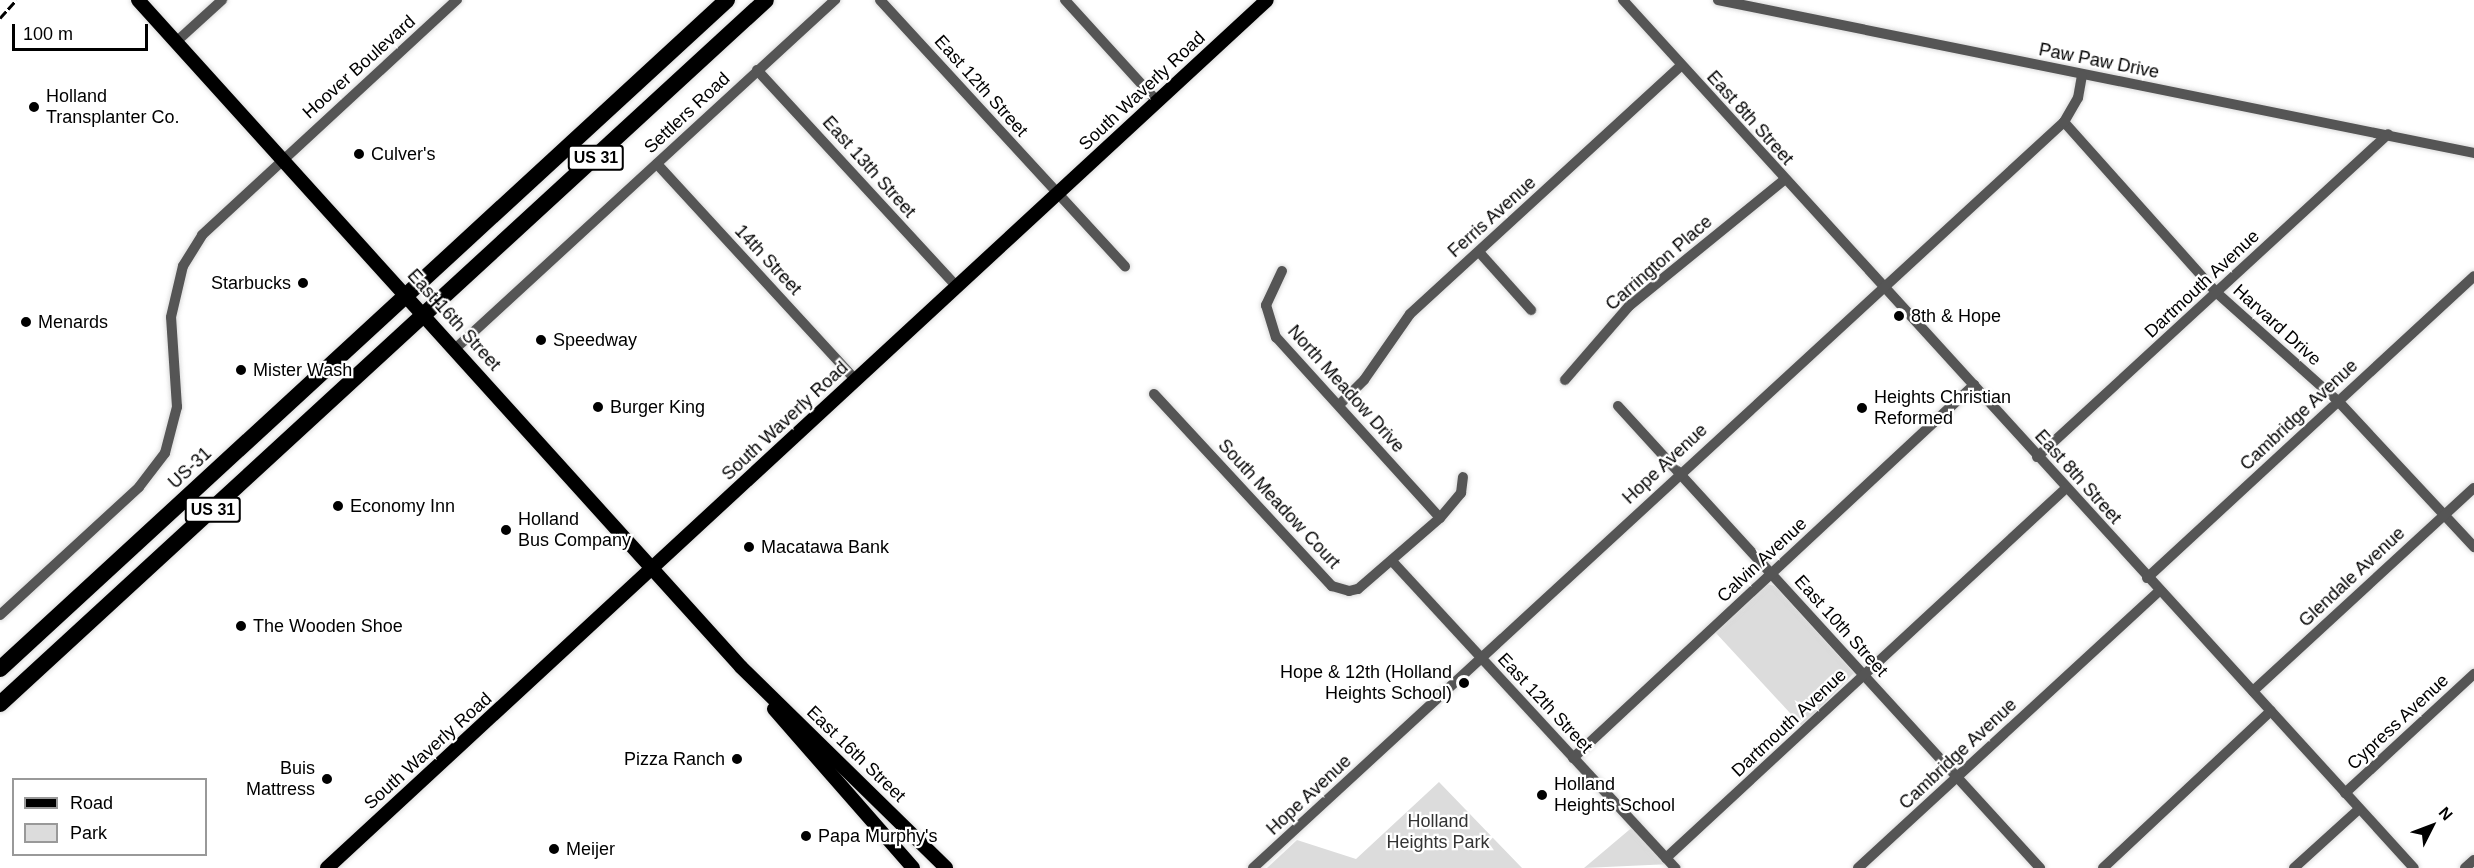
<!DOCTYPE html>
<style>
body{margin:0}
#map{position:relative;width:2474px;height:868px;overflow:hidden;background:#fff;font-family:Helvetica,sans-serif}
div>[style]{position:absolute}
.green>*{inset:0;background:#dcdcdc}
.roads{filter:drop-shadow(0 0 2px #dbdbdb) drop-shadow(0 0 2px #dbdbdb)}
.minor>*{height:10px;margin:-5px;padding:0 5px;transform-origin:5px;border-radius:5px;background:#555}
.major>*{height:14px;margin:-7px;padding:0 7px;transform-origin:7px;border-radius:7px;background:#000}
.highway>*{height:16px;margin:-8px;padding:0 8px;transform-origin:8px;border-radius:8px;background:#000}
.rail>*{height:3px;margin-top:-1.5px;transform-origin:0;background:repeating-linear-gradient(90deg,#000 0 9px,transparent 0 12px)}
.dots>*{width:16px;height:16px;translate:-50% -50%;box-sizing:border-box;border:3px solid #fff;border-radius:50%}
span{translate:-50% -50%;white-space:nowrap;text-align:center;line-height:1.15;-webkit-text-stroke:4.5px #fff;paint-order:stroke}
.shield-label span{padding:2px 4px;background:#fff;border:2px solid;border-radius:4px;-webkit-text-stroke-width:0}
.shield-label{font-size:16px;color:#000;font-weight:700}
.street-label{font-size:18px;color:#000}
.poi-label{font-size:18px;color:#000}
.left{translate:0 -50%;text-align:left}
.right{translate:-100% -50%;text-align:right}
.park-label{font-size:18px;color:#333}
.legend{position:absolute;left:12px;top:778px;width:195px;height:78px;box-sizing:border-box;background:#fff;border:2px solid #999;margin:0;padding:8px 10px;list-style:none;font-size:18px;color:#000}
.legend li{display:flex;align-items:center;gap:12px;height:30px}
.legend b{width:30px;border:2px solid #999}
.north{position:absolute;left:2402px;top:796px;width:60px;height:60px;-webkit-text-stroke:4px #fff;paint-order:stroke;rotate:48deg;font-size:16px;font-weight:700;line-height:24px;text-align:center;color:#000}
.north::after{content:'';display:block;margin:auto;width:21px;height:27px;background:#000;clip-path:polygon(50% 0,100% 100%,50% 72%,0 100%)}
.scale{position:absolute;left:12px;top:24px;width:136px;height:27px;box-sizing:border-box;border:3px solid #000;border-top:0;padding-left:8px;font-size:18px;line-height:21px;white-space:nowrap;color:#000;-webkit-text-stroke:4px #fff;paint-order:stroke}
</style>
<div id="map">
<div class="green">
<div style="clip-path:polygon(1767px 584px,1775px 586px,1854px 673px,1802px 726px,1715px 632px)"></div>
<div style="clip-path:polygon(1439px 782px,1522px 868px,1267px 868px,1297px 840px,1356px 859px)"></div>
<div style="clip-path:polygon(1635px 825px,1671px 864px,1584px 868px)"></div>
</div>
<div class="roads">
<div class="minor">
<div style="left:880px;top:0;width:362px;rotate:47.4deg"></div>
<div style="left:1065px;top:0;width:137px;rotate:47.7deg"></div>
<div style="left:1623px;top:0;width:1174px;rotate:47.66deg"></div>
<div style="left:1718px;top:0;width:771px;rotate:11.44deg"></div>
<div style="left:177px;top:41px;width:61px;rotate:-42.3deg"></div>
<div style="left:757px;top:70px;width:294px;rotate:47.3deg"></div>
<div style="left:2064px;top:122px;width:229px;rotate:48.2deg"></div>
<div style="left:2217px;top:293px;width:162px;rotate:41.8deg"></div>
<div style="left:2338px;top:401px;width:200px;rotate:47deg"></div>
<div style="left:657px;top:164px;width:292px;rotate:47.4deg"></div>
<div style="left:1479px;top:252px;width:78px;rotate:48.1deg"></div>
<div style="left:1282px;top:271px;width:38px;rotate:115deg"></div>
<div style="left:1266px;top:305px;width:34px;rotate:73deg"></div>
<div style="left:1276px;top:337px;width:244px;rotate:47.8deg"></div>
<div style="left:456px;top:348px;width:515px;rotate:-42.56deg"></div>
<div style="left:1565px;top:380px;width:98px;rotate:-49.1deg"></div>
<div style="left:1629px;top:306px;width:200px;rotate:-39.1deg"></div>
<div style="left:1154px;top:394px;width:262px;rotate:47.2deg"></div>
<div style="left:1332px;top:586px;width:18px;rotate:16deg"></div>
<div style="left:1349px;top:591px;width:9px;rotate:-13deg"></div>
<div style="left:1358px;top:589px;width:108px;rotate:-40.9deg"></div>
<div style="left:1440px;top:518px;width:33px;rotate:-50deg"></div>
<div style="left:1461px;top:493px;width:16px;rotate:-83deg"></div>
<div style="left:1340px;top:404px;width:34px;rotate:-45deg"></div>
<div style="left:1364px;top:380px;width:80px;rotate:-55.1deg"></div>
<div style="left:1410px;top:314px;width:367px;rotate:-42.5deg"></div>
<div style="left:1618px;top:406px;width:626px;rotate:47.59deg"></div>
<div style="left:2037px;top:457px;width:477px;rotate:-42.6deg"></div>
<div style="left:1392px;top:561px;width:418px;rotate:47.3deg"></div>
<div style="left:2147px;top:578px;width:445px;rotate:-42.7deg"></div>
<div style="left:0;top:615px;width:189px;rotate:-42.6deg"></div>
<div style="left:139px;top:487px;width:43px;rotate:-52.6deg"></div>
<div style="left:165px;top:453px;width:48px;rotate:-75.4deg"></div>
<div style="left:177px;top:407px;width:90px;rotate:-93.8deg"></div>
<div style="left:171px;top:317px;width:52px;rotate:-76.8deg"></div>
<div style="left:183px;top:266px;width:36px;rotate:-58deg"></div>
<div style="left:202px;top:235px;width:347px;rotate:-42.7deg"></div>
<div style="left:2253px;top:691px;width:300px;rotate:-42.6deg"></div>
<div style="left:1573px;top:758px;width:548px;rotate:-42.93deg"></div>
<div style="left:2345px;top:793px;width:176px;rotate:-42.7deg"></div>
<div style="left:1666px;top:858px;width:543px;rotate:-42.76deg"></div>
<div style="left:1253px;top:868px;width:1102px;rotate:-42.61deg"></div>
<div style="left:2064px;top:122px;width:28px;rotate:-60deg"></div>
<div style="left:2078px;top:98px;width:23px;rotate:-80deg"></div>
<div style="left:1858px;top:868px;width:409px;rotate:-42.6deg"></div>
<div style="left:2103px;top:868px;width:230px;rotate:-43.1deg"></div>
<div style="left:2294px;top:868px;width:88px;rotate:-42.2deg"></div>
<div style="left:2465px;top:868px;width:12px;rotate:-42deg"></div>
</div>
<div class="major">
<div style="left:138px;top:0;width:899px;rotate:47.88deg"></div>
<div style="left:741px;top:667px;width:287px;rotate:44.4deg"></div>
<div style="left:774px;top:709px;width:211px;rotate:48.8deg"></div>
<div style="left:327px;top:868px;width:1279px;rotate:-42.72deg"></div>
</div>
<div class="highway">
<div style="left:0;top:669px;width:988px;rotate:-42.62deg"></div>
<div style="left:0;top:704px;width:1040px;rotate:-42.58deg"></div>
</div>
</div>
<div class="rail">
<div style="left:0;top:18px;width:24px;rotate:-48deg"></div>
</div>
<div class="dots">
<div style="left:34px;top:107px;background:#000"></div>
<div style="left:359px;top:154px;background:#000"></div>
<div style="left:303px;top:283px;background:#000"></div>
<div style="left:1899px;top:316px;background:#000"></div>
<div style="left:26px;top:322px;background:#000"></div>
<div style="left:541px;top:340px;background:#000"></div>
<div style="left:241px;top:370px;background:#000"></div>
<div style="left:598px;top:407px;background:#000"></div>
<div style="left:1862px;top:408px;background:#000"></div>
<div style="left:338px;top:506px;background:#000"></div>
<div style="left:506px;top:530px;background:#000"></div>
<div style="left:749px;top:547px;background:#000"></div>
<div style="left:241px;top:626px;background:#000"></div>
<div style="left:1464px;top:683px;background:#000"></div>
<div style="left:737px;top:759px;background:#000"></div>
<div style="left:327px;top:779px;background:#000"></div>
<div style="left:1542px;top:795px;background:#000"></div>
<div style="left:806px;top:836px;background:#000"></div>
<div style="left:554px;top:849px;background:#000"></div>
</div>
<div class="shield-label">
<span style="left:596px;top:158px">US 31</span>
<span style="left:213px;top:510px">US 31</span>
</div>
<div class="street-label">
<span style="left:2099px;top:61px;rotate:11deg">Paw Paw Drive</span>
<span style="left:359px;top:67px;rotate:-42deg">Hoover Boulevard</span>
<span style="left:981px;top:86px;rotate:48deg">East 12th Street</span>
<span style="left:1142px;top:91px;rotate:-43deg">South Waverly Road</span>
<span style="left:687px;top:113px;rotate:-43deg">Settlers Road</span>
<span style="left:1750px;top:118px;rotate:48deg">East 8th Street</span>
<span style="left:869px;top:167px;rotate:48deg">East 13th Street</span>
<span style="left:1492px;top:217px;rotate:-42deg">Ferris Avenue</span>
<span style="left:768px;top:260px;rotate:47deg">14th Street</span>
<span style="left:1659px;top:263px;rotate:-41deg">Carrington Place</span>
<span style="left:2202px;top:284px;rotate:-43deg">Dartmouth Avenue</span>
<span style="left:454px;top:320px;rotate:48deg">East 16th Street</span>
<span style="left:2277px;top:325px;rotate:42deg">Harvard Drive</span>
<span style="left:1346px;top:389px;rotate:48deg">North Meadow Drive</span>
<span style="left:2299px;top:415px;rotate:-43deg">Cambridge Avenue</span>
<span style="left:785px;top:421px;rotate:-43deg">South Waverly Road</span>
<span style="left:1665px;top:464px;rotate:-43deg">Hope Avenue</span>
<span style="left:190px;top:468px;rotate:-43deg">US-31</span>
<span style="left:2078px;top:477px;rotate:48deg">East 8th Street</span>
<span style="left:1279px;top:504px;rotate:47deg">South Meadow Court</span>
<span style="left:1762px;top:560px;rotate:-43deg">Calvin Avenue</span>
<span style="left:2352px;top:577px;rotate:-43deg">Glendale Avenue</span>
<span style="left:1841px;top:626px;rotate:48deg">East 10th Street</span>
<span style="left:1545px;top:703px;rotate:47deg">East 12th Street</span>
<span style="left:2398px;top:722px;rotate:-43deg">Cypress Avenue</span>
<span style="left:1789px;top:723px;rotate:-43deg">Dartmouth Avenue</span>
<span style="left:428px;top:751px;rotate:-42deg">South Waverly Road</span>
<span style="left:856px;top:754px;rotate:44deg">East 16th Street</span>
<span style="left:1958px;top:754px;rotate:-43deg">Cambridge Avenue</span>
<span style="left:1309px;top:795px;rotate:-43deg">Hope Avenue</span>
</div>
<div class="poi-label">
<span class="left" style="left:46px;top:107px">Holland<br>Transplanter Co.</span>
<span class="left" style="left:371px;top:154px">Culver's</span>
<span class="right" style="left:291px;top:283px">Starbucks</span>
<span class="left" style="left:1911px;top:316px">8th &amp; Hope</span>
<span class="left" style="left:38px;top:322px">Menards</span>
<span class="left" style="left:553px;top:340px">Speedway</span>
<span class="left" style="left:253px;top:370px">Mister Wash</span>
<span class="left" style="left:1874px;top:408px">Heights Christian<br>Reformed</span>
<span class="left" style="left:610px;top:407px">Burger King</span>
<span class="left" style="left:350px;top:506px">Economy Inn</span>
<span class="left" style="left:518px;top:530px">Holland<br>Bus Company</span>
<span class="left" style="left:761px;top:547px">Macatawa Bank</span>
<span class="left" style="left:253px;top:626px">The Wooden Shoe</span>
<span class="right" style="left:1452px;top:683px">Hope &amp; 12th (Holland<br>Heights School)</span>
<span class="right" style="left:725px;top:759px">Pizza Ranch</span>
<span class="right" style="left:315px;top:779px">Buis<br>Mattress</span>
<span class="left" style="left:1554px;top:795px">Holland<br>Heights School</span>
<span class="left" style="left:818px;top:836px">Papa Murphy's</span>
<span class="left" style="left:566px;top:849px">Meijer</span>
</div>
<div class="park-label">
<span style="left:1438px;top:832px">Holland<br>Heights Park</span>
</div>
<ul class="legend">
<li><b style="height:8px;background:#000"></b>Road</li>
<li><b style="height:16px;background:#dcdcdc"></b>Park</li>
</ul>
<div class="north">N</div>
<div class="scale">100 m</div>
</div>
